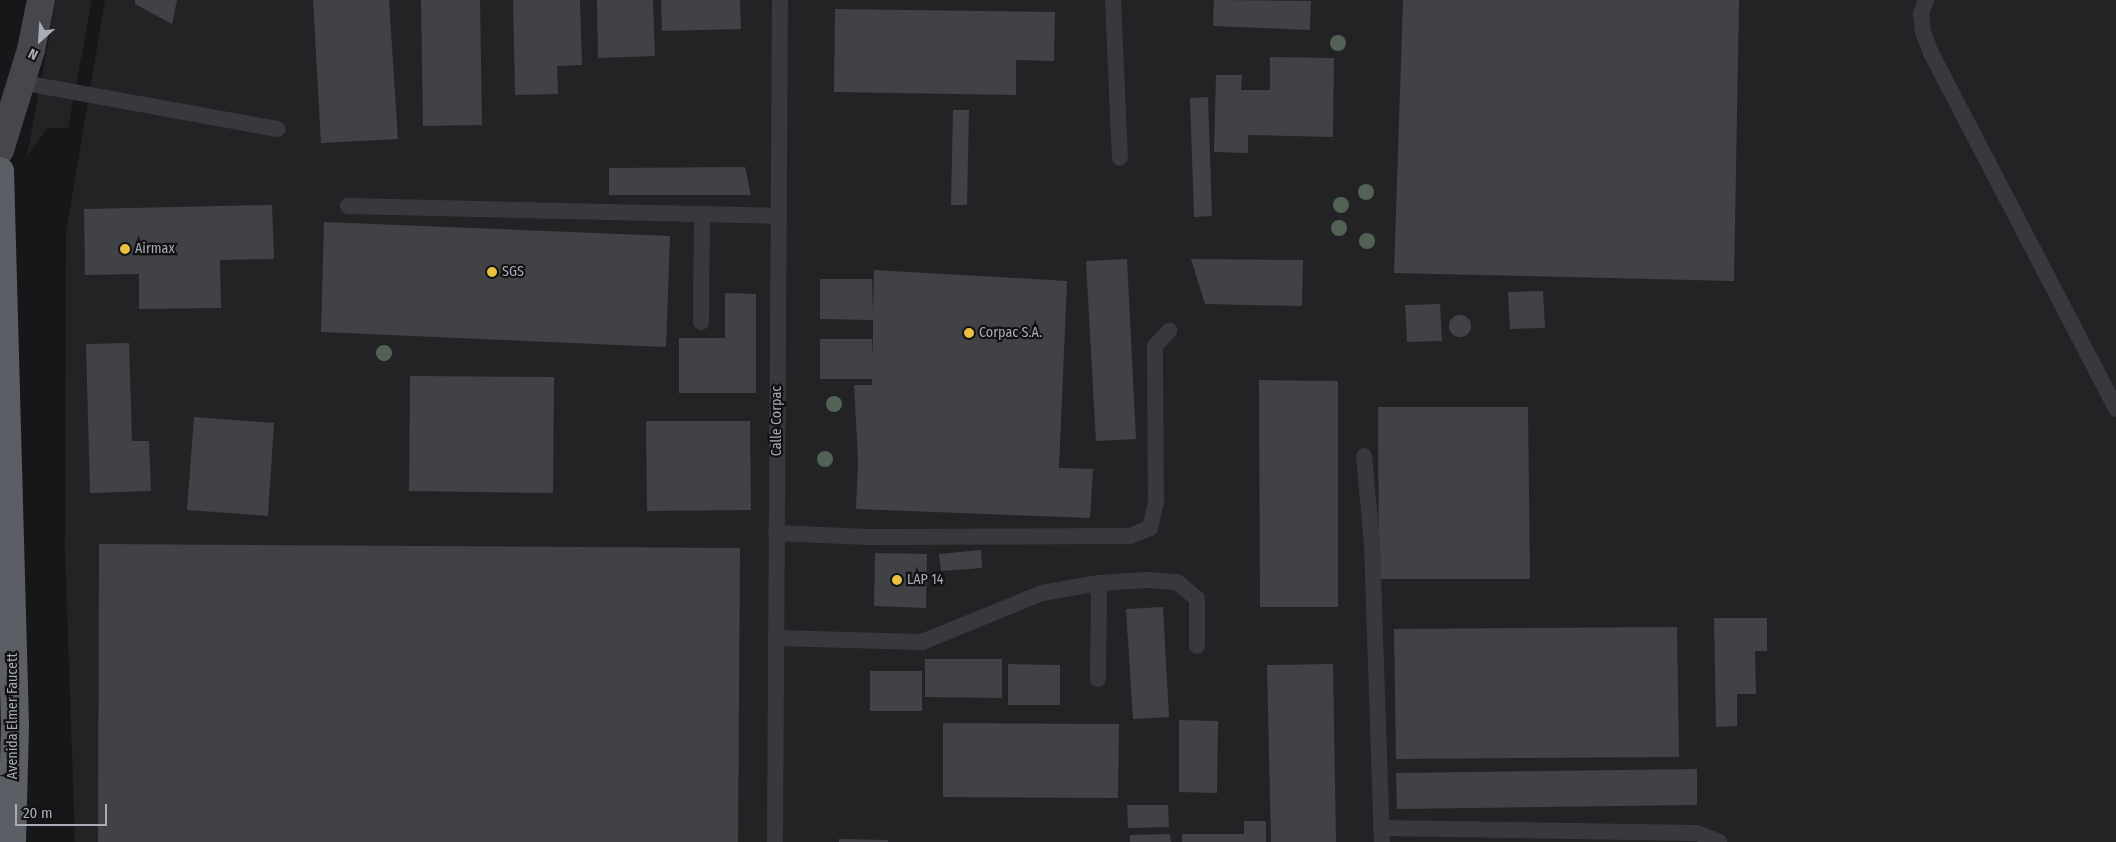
<!DOCTYPE html>
<style>
body{margin:0}
#map{position:relative;width:2116px;height:842px;overflow:hidden;background:#171719;font-family:"Fira Sans Condensed",sans-serif}
div>[style]{position:absolute}
.built>*{inset:0;background:#232326}
.building>*{inset:0;background:#414246}
.round{border-radius:50%}
.service>*{height:16px;margin:-8px;padding:0 8px;transform-origin:8px;border-radius:8px;background:#38383e}
.secondary>*{height:28px;margin:-14px;padding:0 14px;transform-origin:14px;border-radius:14px;background:#46474d}
.trunk>*{height:28px;margin:-14px;padding:0 14px;transform-origin:14px;border-radius:14px;background:#5c5e65}
.trees>*{width:16px;height:16px;margin:-8px;border-radius:50%;background:#526356}
.dots>*{width:14px;height:14px;translate:-50% -50%;box-sizing:border-box;border:2px solid #121214;border-radius:50%}
span{translate:-50% -50%;white-space:nowrap;text-align:center;line-height:1.15;-webkit-text-stroke:4.5px #121214;paint-order:stroke}
.poi-label{font-size:14px;color:#aaadb8}
.left{translate:0 -50%;text-align:left}
.street-label{font-size:14px;color:#aaadb8}
.north{position:absolute;left:15px;top:15px;width:50px;height:50px;-webkit-text-stroke:4px #121214;paint-order:stroke;rotate:206deg;font-size:14px;font-weight:700;line-height:20px;text-align:center;color:#aaadb8}
.north::after{content:'';display:block;margin:auto;width:18px;height:22px;background:#aaadb8;clip-path:polygon(50% 0,100% 100%,50% 72%,0 100%)}
.scale{position:absolute;left:15px;top:804px;width:92px;height:22px;box-sizing:border-box;border:2px solid #aaadb8;border-top:0;padding-left:6px;font-size:15px;line-height:18px;white-space:nowrap;color:#aaadb8;-webkit-text-stroke:4px #121214;paint-order:stroke}
</style>
<div id="map">
<div class="built">
<div style="clip-path:polygon(56px 0,92px 0,68px 128px,48px 128px,27px 156px)"></div>
<div style="clip-path:polygon(105px 0,2116px 0,2116px 842px,75px 842px,65px 548px,66px 233px)"></div>
</div>
<div class="building">
<div style="clip-path:polygon(135px 0,177px 0,172px 24px,135px 4px)"></div>
<div style="clip-path:polygon(313px 0,389px 0,398px 139px,321px 143px)"></div>
<div style="clip-path:polygon(421px 0,480px 0,482px 125px,423px 126px)"></div>
<div style="clip-path:polygon(513px 0,580px 0,582px 65px,557px 66px,558px 94px,515px 95px)"></div>
<div style="clip-path:polygon(597px 0,653px 0,655px 56px,598px 58px)"></div>
<div style="clip-path:polygon(661px 0,740px 0,741px 29px,662px 31px)"></div>
<div style="clip-path:polygon(1214px 0,1311px 1px,1310px 30px,1213px 26px)"></div>
<div style="clip-path:polygon(1403px 0,1739px 0,1734px 281px,1394px 273px)"></div>
<div style="clip-path:polygon(835px 9px,1055px 12px,1054px 61px,1016px 60px,1016px 95px,834px 92px)"></div>
<div style="clip-path:polygon(1270px 57px,1334px 58px,1333px 137px,1248px 135px,1248px 153px,1214px 152px,1216px 75px,1242px 75px,1241px 90px,1270px 90px)"></div>
<div style="clip-path:polygon(1208px 97px,1212px 216px,1194px 217px,1190px 98px)"></div>
<div style="clip-path:polygon(953px 110px,969px 110px,967px 205px,951px 205px)"></div>
<div style="clip-path:polygon(745px 167px,751px 195px,609px 195px,609px 168px)"></div>
<div style="clip-path:polygon(272px 205px,274px 259px,220px 260px,221px 308px,139px 309px,139px 274px,85px 275px,84px 209px)"></div>
<div style="clip-path:polygon(324px 222px,670px 236px,666px 347px,321px 332px)"></div>
<div style="clip-path:polygon(1127px 259px,1136px 439px,1096px 441px,1086px 261px)"></div>
<div style="clip-path:polygon(1191px 259px,1303px 260px,1302px 306px,1205px 304px)"></div>
<div style="clip-path:polygon(874px 270px,1067px 281px,1059px 468px,1093px 469px,1090px 518px,856px 509px,858px 460px,854px 385px,872px 385px,872px 379px,820px 379px,820px 339px,872px 339px,873px 357px,873px 320px,820px 319px,820px 279px,872px 279px,873px 314px)"></div>
<div style="clip-path:polygon(1543px 291px,1545px 328px,1510px 329px,1508px 292px)"></div>
<div style="clip-path:polygon(725px 293px,756px 294px,756px 393px,679px 393px,679px 338px,725px 338px)"></div>
<div style="clip-path:polygon(1440px 304px,1442px 341px,1407px 342px,1405px 305px)"></div>
<div class="round" style="left:1449px;top:315px;width:22px;height:22px"></div>
<div style="clip-path:polygon(129px 343px,132px 441px,149px 441px,151px 491px,90px 493px,86px 344px)"></div>
<div style="clip-path:polygon(410px 376px,554px 377px,553px 493px,409px 491px)"></div>
<div style="clip-path:polygon(1259px 380px,1338px 381px,1338px 607px,1260px 607px)"></div>
<div style="clip-path:polygon(1378px 407px,1528px 407px,1530px 579px,1379px 579px)"></div>
<div style="clip-path:polygon(194px 417px,274px 423px,268px 516px,187px 510px)"></div>
<div style="clip-path:polygon(646px 421px,750px 421px,751px 510px,647px 511px)"></div>
<div style="clip-path:polygon(99px 544px,740px 548px,738px 842px,98px 842px)"></div>
<div style="clip-path:polygon(981px 550px,982px 568px,941px 571px,939px 554px)"></div>
<div style="clip-path:polygon(875px 553px,927px 554px,926px 608px,874px 606px)"></div>
<div style="clip-path:polygon(1163px 607px,1169px 717px,1133px 719px,1126px 609px)"></div>
<div style="clip-path:polygon(1714px 618px,1767px 618px,1767px 651px,1755px 651px,1756px 694px,1737px 694px,1737px 726px,1716px 727px)"></div>
<div style="clip-path:polygon(1677px 627px,1679px 757px,1396px 759px,1394px 629px)"></div>
<div style="clip-path:polygon(925px 659px,1002px 659px,1002px 698px,925px 697px)"></div>
<div style="clip-path:polygon(1008px 664px,1060px 665px,1060px 705px,1008px 705px)"></div>
<div style="clip-path:polygon(1333px 664px,1336px 842px,1271px 842px,1267px 665px)"></div>
<div style="clip-path:polygon(870px 671px,922px 671px,922px 711px,870px 711px)"></div>
<div style="clip-path:polygon(1179px 720px,1218px 721px,1217px 793px,1179px 792px)"></div>
<div style="clip-path:polygon(943px 723px,1119px 724px,1118px 798px,943px 797px)"></div>
<div style="clip-path:polygon(1697px 769px,1697px 805px,1397px 809px,1396px 773px)"></div>
<div style="clip-path:polygon(1127px 805px,1168px 805px,1169px 827px,1128px 828px)"></div>
<div style="clip-path:polygon(1244px 821px,1266px 821px,1266px 842px,1182px 842px,1182px 834px,1244px 834px)"></div>
<div style="clip-path:polygon(1170px 834px,1171px 842px,1130px 842px,1130px 835px)"></div>
<div style="clip-path:polygon(839px 839px,888px 840px,888px 842px,839px 842px)"></div>
</div>
<div class="service">
<div style="left:1113px;top:0;width:158px;rotate:87.5deg"></div>
<div style="left:1926px;top:0;width:15px;rotate:110deg"></div>
<div style="left:1921px;top:14px;width:18px;rotate:84deg"></div>
<div style="left:1923px;top:32px;width:22px;rotate:69deg"></div>
<div style="left:1931px;top:53px;width:401px;rotate:62.5deg"></div>
<div style="left:19px;top:82px;width:263px;rotate:10.3deg"></div>
<div style="left:348px;top:206px;width:431px;rotate:1.3deg"></div>
<div style="left:701px;top:322px;width:108px;rotate:-89.5deg"></div>
<div style="left:1364px;top:456px;width:88px;rotate:84.8deg"></div>
<div style="left:1372px;top:544px;width:298px;rotate:88.1deg"></div>
<div style="left:776px;top:533px;width:92px;rotate:2.5deg"></div>
<div style="left:868px;top:537px;width:262px;rotate:-0.2deg"></div>
<div style="left:1130px;top:536px;width:22px;rotate:-22deg"></div>
<div style="left:1150px;top:528px;width:28px;rotate:-77deg"></div>
<div style="left:1156px;top:501px;width:155px;rotate:-90.4deg"></div>
<div style="left:1155px;top:346px;width:21px;rotate:-47deg"></div>
<div style="left:776px;top:638px;width:146px;rotate:1.6deg"></div>
<div style="left:922px;top:642px;width:130px;rotate:-22.2deg"></div>
<div style="left:1042px;top:593px;width:58px;rotate:-10deg"></div>
<div style="left:1099px;top:583px;width:47px;rotate:-3.7deg"></div>
<div style="left:1146px;top:580px;width:31px;rotate:4deg"></div>
<div style="left:1177px;top:582px;width:26px;rotate:40deg"></div>
<div style="left:1197px;top:599px;width:47px;rotate:90deg"></div>
<div style="left:1098px;top:679px;width:96px;rotate:-89.4deg"></div>
<div style="left:1381px;top:828px;width:316px;rotate:0.9deg"></div>
<div style="left:1697px;top:833px;width:24px;rotate:22deg"></div>
<div style="left:775px;top:842px;width:842px;rotate:-89.66deg"></div>
</div>
<div class="secondary">
<div style="left:0;top:150px;width:105px;rotate:-72.8deg"></div>
<div style="left:31px;top:50px;width:51px;rotate:-78.7deg"></div>
</div>
<div class="trunk">
<div style="left:0;top:171px;width:555px;rotate:88.45deg"></div>
<div style="left:15px;top:726px;width:116px;rotate:91.5deg"></div>
</div>
<div class="trees">
<div style="left:1338px;top:43px"></div>
<div style="left:1366px;top:192px"></div>
<div style="left:1341px;top:205px"></div>
<div style="left:1339px;top:228px"></div>
<div style="left:1367px;top:241px"></div>
<div style="left:384px;top:353px"></div>
<div style="left:834px;top:404px"></div>
<div style="left:825px;top:459px"></div>
</div>
<div class="dots">
<div style="left:125px;top:249px;background:#e9c03f"></div>
<div style="left:492px;top:272px;background:#e9c03f"></div>
<div style="left:969px;top:333px;background:#e9c03f"></div>
<div style="left:897px;top:580px;background:#e9c03f"></div>
</div>
<div class="poi-label">
<span class="left" style="left:135px;top:249px">Airmax</span>
<span class="left" style="left:502px;top:272px">SGS</span>
<span class="left" style="left:979px;top:333px">Corpac S.A.</span>
<span class="left" style="left:907px;top:580px">LAP 14</span>
</div>
<div class="street-label">
<span style="left:777px;top:421px;rotate:-90deg">Calle Corpac</span>
<span style="left:13px;top:716px;rotate:-90deg">Avenida Elmer Faucett</span>
</div>
<div class="north">N</div>
<div class="scale">20 m</div>
</div>
